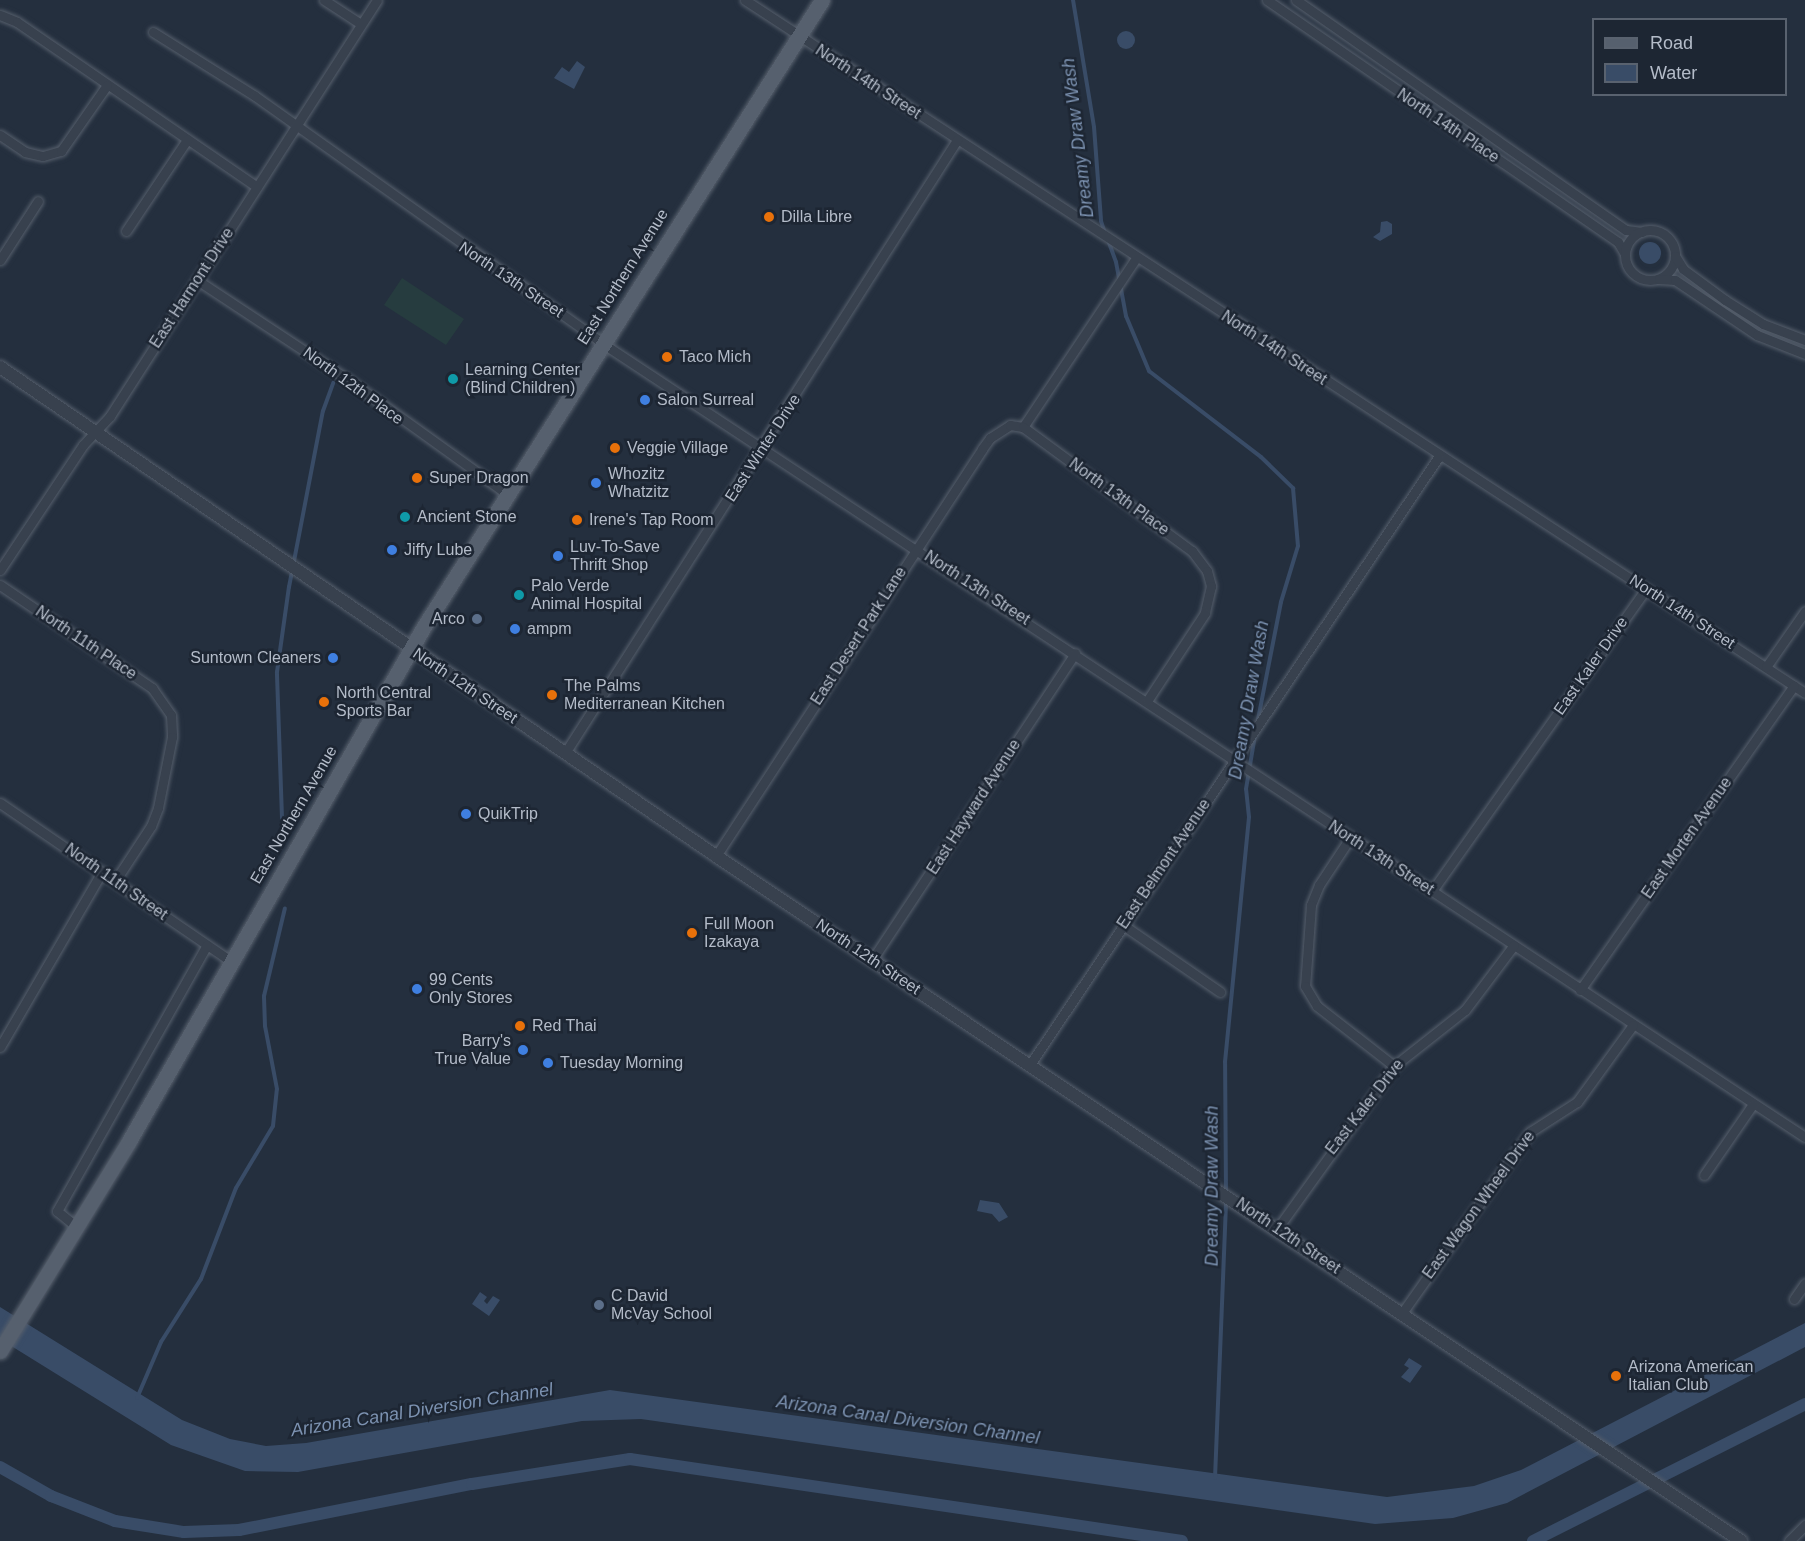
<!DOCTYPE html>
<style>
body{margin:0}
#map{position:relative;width:1805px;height:1541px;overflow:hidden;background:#242f3e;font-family:Arial,sans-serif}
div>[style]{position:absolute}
.green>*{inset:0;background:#263c3f}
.water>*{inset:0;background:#394c67}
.round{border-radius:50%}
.stream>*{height:4px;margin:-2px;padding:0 2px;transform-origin:2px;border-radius:2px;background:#394c67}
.canal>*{height:12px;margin:-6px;padding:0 6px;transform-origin:6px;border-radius:6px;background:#394c67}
.roads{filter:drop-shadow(0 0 2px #565f6c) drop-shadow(0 0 2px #565f6c)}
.minor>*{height:9px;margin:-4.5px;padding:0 4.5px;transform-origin:4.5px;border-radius:4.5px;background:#38414e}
.minor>.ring{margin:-4.5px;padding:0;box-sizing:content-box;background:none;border:9px solid #38414e;border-radius:50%}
.tertiary>*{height:12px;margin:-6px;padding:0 6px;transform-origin:6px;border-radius:6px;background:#38414e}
.primary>*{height:15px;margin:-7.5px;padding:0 7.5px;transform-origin:7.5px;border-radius:7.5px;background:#56606e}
.dots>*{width:16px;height:16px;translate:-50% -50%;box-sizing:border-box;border:3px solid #1d2633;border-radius:50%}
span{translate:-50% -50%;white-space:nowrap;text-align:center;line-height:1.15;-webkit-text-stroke:5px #1d2633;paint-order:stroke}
.street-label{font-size:16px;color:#b4bcc9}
.poi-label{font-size:16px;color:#b4bcc9}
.left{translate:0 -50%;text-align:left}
.right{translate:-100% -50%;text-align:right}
.water-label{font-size:18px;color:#7c92b1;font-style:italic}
.legend{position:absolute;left:1592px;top:18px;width:195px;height:78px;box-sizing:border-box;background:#1d2633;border:2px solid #59626f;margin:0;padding:8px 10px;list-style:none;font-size:18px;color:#b4bcc9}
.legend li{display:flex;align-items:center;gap:12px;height:30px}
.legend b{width:30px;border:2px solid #59626f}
</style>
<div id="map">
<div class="green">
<div style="clip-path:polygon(402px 278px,464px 319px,446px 345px,384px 305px)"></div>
</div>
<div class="water">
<div class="round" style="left:1117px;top:31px;width:18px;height:18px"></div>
<div style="clip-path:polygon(577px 61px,585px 67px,574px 89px,554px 78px,562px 67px,569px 72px)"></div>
<div style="clip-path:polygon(1387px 221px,1392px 224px,1392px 234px,1380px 241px,1373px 237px,1380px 232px,1381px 222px)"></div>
<div class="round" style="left:1639px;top:242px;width:22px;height:22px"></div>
<div style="clip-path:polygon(980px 1200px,999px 1203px,1008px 1217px,999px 1222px,992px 1214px,977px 1211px)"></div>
<div style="clip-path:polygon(480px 1292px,487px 1297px,484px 1301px,487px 1304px,493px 1296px,500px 1300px,489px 1316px,472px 1304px)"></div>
<div style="clip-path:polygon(0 1307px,182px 1420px,230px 1439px,266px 1446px,306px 1443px,610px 1390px,1387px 1497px,1474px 1486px,1521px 1470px,1805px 1323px,1805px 1347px,1507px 1503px,1453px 1518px,1375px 1524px,641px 1419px,582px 1421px,298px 1472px,245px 1471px,171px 1445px,0 1339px)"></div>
<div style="clip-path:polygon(1409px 1358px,1422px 1366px,1410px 1383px,1401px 1377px,1409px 1368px,1404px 1365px)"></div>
</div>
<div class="stream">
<div style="left:1073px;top:0;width:129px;rotate:80.6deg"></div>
<div style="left:1094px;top:127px;width:94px;rotate:85.7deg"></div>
<div style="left:1101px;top:221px;width:13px;rotate:72deg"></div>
<div style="left:1108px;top:240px;width:23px;rotate:70deg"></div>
<div style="left:1116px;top:262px;width:55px;rotate:79.5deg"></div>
<div style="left:1126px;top:316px;width:60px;rotate:67.3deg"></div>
<div style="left:1149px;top:371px;width:141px;rotate:37.5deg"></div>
<div style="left:1261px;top:457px;width:45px;rotate:44.1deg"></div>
<div style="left:1293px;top:488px;width:58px;rotate:85.1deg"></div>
<div style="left:1298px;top:546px;width:59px;rotate:106.9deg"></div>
<div style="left:1281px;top:602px;width:119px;rotate:101.1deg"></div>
<div style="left:282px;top:818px;width:146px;rotate:-92deg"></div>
<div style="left:277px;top:672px;width:86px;rotate:-82deg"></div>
<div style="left:289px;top:587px;width:179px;rotate:-79.1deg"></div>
<div style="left:323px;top:411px;width:30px;rotate:-70deg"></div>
<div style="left:1226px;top:1194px;width:132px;rotate:-90.4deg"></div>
<div style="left:1225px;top:1062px;width:246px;rotate:-84.4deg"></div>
<div style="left:1249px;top:817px;width:28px;rotate:-96deg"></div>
<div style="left:1246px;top:789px;width:55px;rotate:-80.5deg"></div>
<div style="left:137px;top:1398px;width:61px;rotate:-66.8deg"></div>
<div style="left:161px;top:1342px;width:75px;rotate:-57.6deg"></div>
<div style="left:201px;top:1279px;width:97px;rotate:-69deg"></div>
<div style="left:236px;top:1188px;width:72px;rotate:-59.2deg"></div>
<div style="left:273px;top:1126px;width:37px;rotate:-84deg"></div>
<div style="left:277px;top:1089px;width:64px;rotate:-100.8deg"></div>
<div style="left:265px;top:1026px;width:30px;rotate:-92deg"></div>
<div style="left:264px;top:996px;width:90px;rotate:-76.6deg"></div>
<div style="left:1215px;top:1478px;width:277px;rotate:-87.7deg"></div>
</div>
<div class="canal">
<div style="left:0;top:1467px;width:59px;rotate:29.6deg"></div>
<div style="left:51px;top:1496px;width:69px;rotate:21.3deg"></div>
<div style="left:115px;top:1521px;width:70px;rotate:9.1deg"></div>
<div style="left:184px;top:1532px;width:55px;rotate:-2.1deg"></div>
<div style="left:239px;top:1530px;width:237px;rotate:-11.2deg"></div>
<div style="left:472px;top:1484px;width:160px;rotate:-9deg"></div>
<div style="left:630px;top:1459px;width:558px;rotate:8.45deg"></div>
<div style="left:1533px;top:1541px;width:305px;rotate:-26.7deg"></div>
</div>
<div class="roads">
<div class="minor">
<div style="left:324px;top:0;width:44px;rotate:33deg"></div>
<div style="left:745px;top:0;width:1266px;rotate:33.18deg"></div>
<div style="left:1267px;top:0;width:426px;rotate:34.6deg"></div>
<div style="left:1618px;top:242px;width:14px;rotate:60deg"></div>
<div style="left:1296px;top:0;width:402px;rotate:34.9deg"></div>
<div style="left:1626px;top:230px;width:16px;rotate:7deg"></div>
<div style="left:0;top:15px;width:18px;rotate:22deg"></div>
<div style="left:17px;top:22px;width:291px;rotate:34.5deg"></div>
<div style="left:153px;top:32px;width:120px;rotate:32.1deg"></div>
<div style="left:255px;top:96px;width:426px;rotate:35.4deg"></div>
<div style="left:602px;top:343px;width:1441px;rotate:33.43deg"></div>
<div style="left:0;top:135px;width:30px;rotate:34deg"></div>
<div style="left:25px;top:152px;width:18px;rotate:13deg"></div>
<div style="left:43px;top:156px;width:19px;rotate:-16deg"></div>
<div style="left:61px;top:151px;width:80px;rotate:-55.1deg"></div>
<div class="ring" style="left:1625px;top:230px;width:41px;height:41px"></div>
<div style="left:126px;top:231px;width:110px;rotate:-56.2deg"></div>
<div style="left:1675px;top:256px;width:15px;rotate:58deg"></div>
<div style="left:1683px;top:269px;width:52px;rotate:36.4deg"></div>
<div style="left:1725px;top:300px;width:45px;rotate:32.3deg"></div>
<div style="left:1763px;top:324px;width:45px;rotate:20.9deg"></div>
<div style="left:0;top:260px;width:70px;rotate:-57.2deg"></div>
<div style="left:1659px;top:279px;width:16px;rotate:4deg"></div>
<div style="left:1675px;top:280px;width:99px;rotate:33.9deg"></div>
<div style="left:1757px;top:335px;width:52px;rotate:21.6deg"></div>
<div style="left:197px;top:280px;width:183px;rotate:33.4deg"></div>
<div style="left:350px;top:381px;width:193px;rotate:35.7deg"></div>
<div style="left:1023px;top:427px;width:203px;rotate:-56.2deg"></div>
<div style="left:0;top:570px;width:150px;rotate:-56.4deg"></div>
<div style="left:83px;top:445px;width:40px;rotate:-47deg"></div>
<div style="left:110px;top:416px;width:494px;rotate:-57.3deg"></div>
<div style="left:0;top:585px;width:184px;rotate:34.1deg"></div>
<div style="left:152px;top:688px;width:33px;rotate:55deg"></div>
<div style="left:171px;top:715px;width:22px;rotate:87deg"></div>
<div style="left:172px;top:737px;width:72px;rotate:101.2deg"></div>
<div style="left:158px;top:808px;width:19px;rotate:111deg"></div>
<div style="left:151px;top:826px;width:66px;rotate:123.2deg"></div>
<div style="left:1766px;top:667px;width:68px;rotate:-55.1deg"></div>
<div style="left:565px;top:753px;width:728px;rotate:-57.4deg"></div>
<div style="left:0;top:803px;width:280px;rotate:34.4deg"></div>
<div style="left:1350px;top:838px;width:56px;rotate:123.4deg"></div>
<div style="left:1319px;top:885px;width:22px;rotate:112deg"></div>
<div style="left:1311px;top:905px;width:81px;rotate:94.2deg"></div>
<div style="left:1305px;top:986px;width:23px;rotate:59deg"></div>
<div style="left:1317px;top:1006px;width:98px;rotate:37.9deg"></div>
<div style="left:716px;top:856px;width:486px;rotate:-56.8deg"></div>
<div style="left:982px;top:449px;width:14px;rotate:-54deg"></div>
<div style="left:990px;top:438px;width:24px;rotate:-33deg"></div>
<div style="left:1010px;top:425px;width:13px;rotate:9deg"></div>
<div style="left:1023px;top:427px;width:210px;rotate:36.3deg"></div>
<div style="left:1192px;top:551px;width:25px;rotate:53deg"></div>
<div style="left:1207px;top:571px;width:16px;rotate:75deg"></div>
<div style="left:1211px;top:586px;width:28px;rotate:103deg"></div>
<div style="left:1205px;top:613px;width:105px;rotate:123.4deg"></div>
<div style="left:1432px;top:891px;width:370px;rotate:-54.7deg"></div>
<div style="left:1123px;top:925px;width:118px;rotate:34.6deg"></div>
<div style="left:872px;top:960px;width:368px;rotate:-56.5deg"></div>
<div style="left:1580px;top:990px;width:372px;rotate:-54.9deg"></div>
<div style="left:0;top:1047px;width:203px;rotate:-59.8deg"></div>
<div style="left:1031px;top:1063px;width:731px;rotate:-56.09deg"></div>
<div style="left:1704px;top:1175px;width:86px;rotate:-55.4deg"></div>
<div style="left:78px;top:1228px;width:27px;rotate:-141deg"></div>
<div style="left:57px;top:1211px;width:305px;rotate:-60.6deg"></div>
<div style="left:1277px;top:1229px;width:201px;rotate:-54.3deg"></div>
<div style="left:1394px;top:1066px;width:90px;rotate:-38.3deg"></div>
<div style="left:1465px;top:1010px;width:81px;rotate:-53deg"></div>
<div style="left:1794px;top:1299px;width:19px;rotate:-55deg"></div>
<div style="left:1402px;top:1313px;width:222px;rotate:-54.7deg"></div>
<div style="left:1530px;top:1132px;width:56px;rotate:-32.6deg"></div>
<div style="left:1577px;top:1102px;width:95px;rotate:-54deg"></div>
<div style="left:1789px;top:1541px;width:23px;rotate:-45deg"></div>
</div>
<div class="tertiary">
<div style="left:0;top:367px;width:867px;rotate:34.33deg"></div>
<div style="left:716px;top:856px;width:1233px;rotate:33.75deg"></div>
</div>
<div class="primary">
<div style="left:0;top:1351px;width:246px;rotate:-58.4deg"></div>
<div style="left:129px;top:1141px;width:591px;rotate:-60.18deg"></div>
<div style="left:423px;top:628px;width:744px;rotate:-57.57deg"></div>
</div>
</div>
<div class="dots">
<div style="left:769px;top:217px;background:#e8710a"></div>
<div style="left:667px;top:357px;background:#e8710a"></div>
<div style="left:453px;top:379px;background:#0f9aa8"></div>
<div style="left:645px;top:400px;background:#3f7fe0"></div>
<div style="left:615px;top:448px;background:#e8710a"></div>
<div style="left:417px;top:478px;background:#e8710a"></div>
<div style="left:596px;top:483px;background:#3f7fe0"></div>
<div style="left:405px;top:517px;background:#0f9aa8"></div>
<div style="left:577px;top:520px;background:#e8710a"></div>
<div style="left:392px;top:550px;background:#3f7fe0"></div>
<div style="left:558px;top:556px;background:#3f7fe0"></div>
<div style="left:519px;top:595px;background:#0f9aa8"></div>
<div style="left:477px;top:619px;background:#5c6f8a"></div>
<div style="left:515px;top:629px;background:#3f7fe0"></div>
<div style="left:333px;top:658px;background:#3f7fe0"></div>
<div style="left:552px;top:695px;background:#e8710a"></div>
<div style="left:324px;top:702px;background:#e8710a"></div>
<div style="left:466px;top:814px;background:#3f7fe0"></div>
<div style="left:692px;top:933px;background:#e8710a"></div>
<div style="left:417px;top:989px;background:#3f7fe0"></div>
<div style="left:520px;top:1026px;background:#e8710a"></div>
<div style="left:523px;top:1050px;background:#3f7fe0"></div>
<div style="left:548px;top:1063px;background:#3f7fe0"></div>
<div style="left:599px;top:1305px;background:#5c6f8a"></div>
<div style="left:1616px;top:1376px;background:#e8710a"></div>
</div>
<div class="street-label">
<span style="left:868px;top:82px;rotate:33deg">North 14th Street</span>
<span style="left:1448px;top:126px;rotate:34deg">North 14th Place</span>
<span style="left:623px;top:277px;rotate:-58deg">East Northern Avenue</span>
<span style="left:511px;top:280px;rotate:34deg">North 13th Street</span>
<span style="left:192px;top:288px;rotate:-57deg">East Harmont Drive</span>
<span style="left:1274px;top:348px;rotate:33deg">North 14th Street</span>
<span style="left:353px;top:386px;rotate:36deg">North 12th Place</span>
<span style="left:763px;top:448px;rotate:-57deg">East Winter Drive</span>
<span style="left:1119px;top:497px;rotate:36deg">North 13th Place</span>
<span style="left:977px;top:588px;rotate:33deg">North 13th Street</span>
<span style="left:1682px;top:612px;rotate:33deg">North 14th Street</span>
<span style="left:859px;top:636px;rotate:-57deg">East Desert Park Lane</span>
<span style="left:86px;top:643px;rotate:34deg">North 11th Place</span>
<span style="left:1591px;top:666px;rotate:-55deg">East Kaler Drive</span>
<span style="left:465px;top:686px;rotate:34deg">North 12th Street</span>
<span style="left:974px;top:807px;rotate:-57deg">East Hayward Avenue</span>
<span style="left:294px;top:815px;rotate:-60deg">East Northern Avenue</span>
<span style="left:1687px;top:838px;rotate:-55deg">East Morten Avenue</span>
<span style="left:1381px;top:858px;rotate:33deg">North 13th Street</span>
<span style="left:1164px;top:864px;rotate:-56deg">East Belmont Avenue</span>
<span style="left:116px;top:882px;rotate:35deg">North 11th Street</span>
<span style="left:868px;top:957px;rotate:34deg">North 12th Street</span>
<span style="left:1365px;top:1107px;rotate:-52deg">East Kaler Drive</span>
<span style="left:1479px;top:1205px;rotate:-54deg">East Wagon Wheel Drive</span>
<span style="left:1288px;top:1236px;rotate:34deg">North 12th Street</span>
</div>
<div class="poi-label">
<span class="left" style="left:781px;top:217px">Dilla Libre</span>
<span class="left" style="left:679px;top:357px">Taco Mich</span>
<span class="left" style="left:465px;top:379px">Learning Center<br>(Blind Children)</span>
<span class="left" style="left:657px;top:400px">Salon Surreal</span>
<span class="left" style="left:627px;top:448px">Veggie Village</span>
<span class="left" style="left:608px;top:483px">Whozitz<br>Whatzitz</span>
<span class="left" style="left:429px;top:478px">Super Dragon</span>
<span class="left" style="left:417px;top:517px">Ancient Stone</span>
<span class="left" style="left:589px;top:520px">Irene's Tap Room</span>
<span class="left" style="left:570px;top:556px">Luv-To-Save<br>Thrift Shop</span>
<span class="left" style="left:404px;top:550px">Jiffy Lube</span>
<span class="left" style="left:531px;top:595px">Palo Verde<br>Animal Hospital</span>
<span class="right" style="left:465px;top:619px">Arco</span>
<span class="left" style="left:527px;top:629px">ampm</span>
<span class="right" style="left:321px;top:658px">Suntown Cleaners</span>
<span class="left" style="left:564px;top:695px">The Palms<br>Mediterranean Kitchen</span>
<span class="left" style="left:336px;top:702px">North Central<br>Sports Bar</span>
<span class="left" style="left:478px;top:814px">QuikTrip</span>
<span class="left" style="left:704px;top:933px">Full Moon<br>Izakaya</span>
<span class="left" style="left:429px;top:989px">99 Cents<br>Only Stores</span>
<span class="left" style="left:532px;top:1026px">Red Thai</span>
<span class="right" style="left:511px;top:1050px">Barry's<br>True Value</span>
<span class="left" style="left:560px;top:1063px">Tuesday Morning</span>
<span class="left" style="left:611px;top:1305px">C David<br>McVay School</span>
<span class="left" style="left:1628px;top:1376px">Arizona American<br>Italian Club</span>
</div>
<div class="water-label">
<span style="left:1078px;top:138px;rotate:-97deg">Dreamy Draw Wash</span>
<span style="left:1249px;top:700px;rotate:-80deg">Dreamy Draw Wash</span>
<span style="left:1212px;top:1186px;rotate:-90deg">Dreamy Draw Wash</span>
<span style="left:422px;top:1410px;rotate:-9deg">Arizona Canal Diversion Channel</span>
<span style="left:908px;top:1420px;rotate:8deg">Arizona Canal Diversion Channel</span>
</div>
<ul class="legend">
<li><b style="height:8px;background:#56606e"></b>Road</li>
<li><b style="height:16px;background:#394c67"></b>Water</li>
</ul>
</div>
